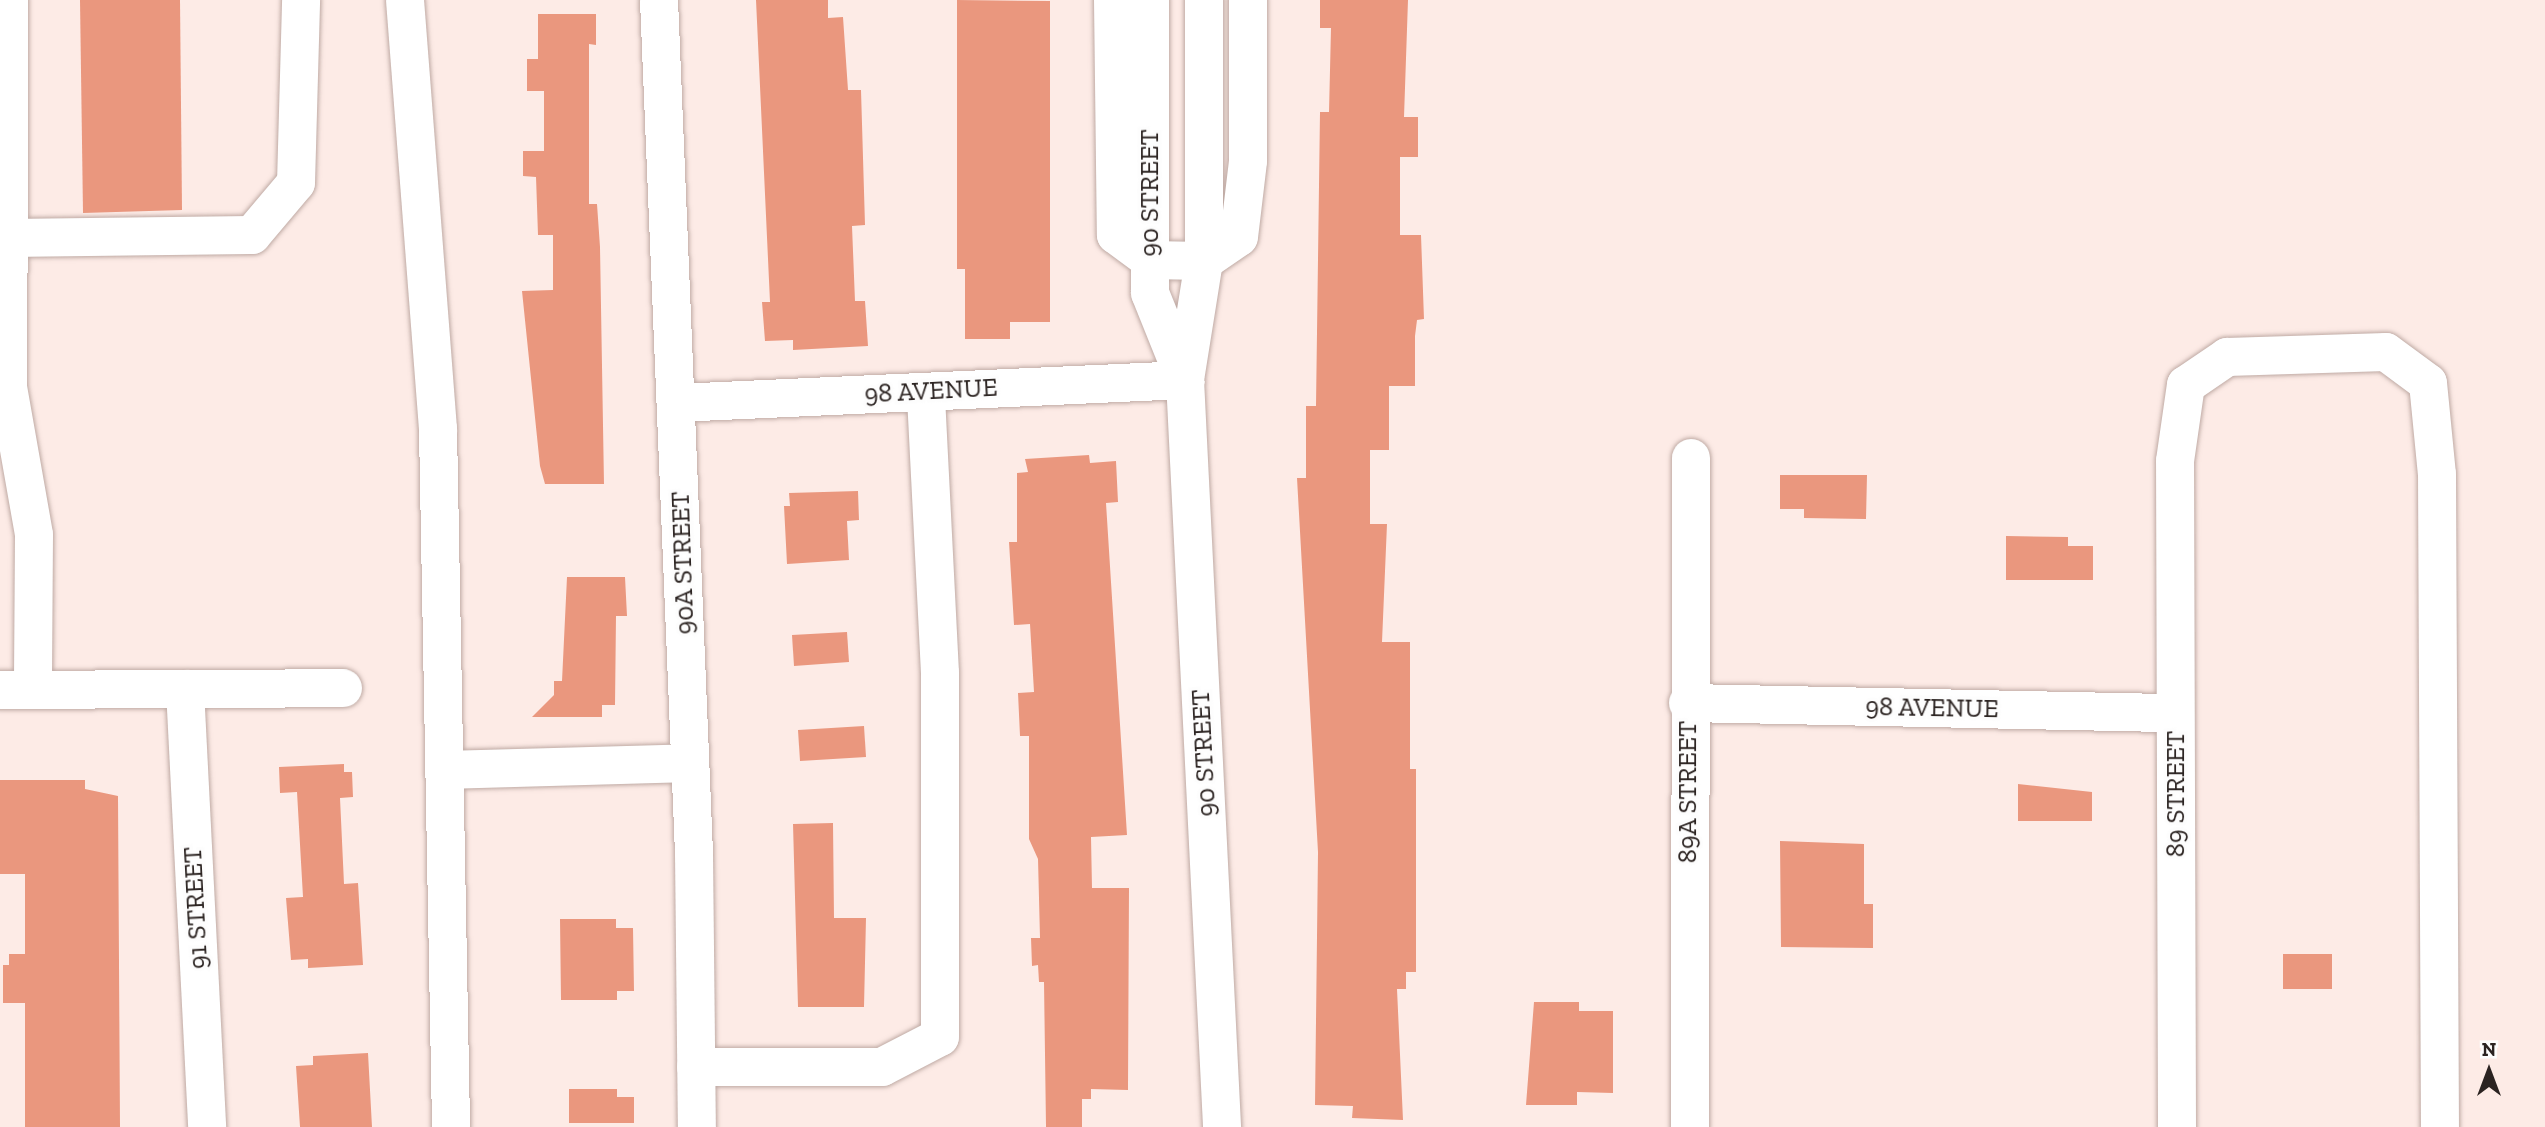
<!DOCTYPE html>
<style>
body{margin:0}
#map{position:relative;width:2545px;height:1127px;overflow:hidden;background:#fdebe6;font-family:"Zilla Slab",serif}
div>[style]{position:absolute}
.building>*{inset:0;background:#ea977e}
.roads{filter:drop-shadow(0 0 2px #bfaaa4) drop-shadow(0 0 2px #bfaaa4)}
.minor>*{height:38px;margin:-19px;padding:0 19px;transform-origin:19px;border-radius:19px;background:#fff}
span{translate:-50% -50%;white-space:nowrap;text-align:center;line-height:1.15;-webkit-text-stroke:7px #fdfdfd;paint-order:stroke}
.street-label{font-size:26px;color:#2b2321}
.north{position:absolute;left:2454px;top:1036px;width:70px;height:70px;-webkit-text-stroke:5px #fdfdfd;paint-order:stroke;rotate:0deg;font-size:19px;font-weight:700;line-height:28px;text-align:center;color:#2b2321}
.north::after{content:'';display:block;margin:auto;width:24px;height:32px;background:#2b2321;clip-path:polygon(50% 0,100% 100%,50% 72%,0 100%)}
</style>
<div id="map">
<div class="building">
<div style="clip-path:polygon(80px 0,180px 0,182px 210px,83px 213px)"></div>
<div style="clip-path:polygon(756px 0,828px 0,828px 18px,843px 17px,848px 90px,861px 90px,865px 225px,852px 226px,855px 301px,865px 301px,868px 346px,793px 350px,793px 340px,765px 341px,762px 302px,770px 302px)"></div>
<div style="clip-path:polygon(957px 0,1050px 1px,1050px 322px,1010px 322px,1010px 339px,965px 339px,965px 269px,957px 269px)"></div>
<div style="clip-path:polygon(1320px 0,1408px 0,1404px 117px,1418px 117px,1418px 157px,1400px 157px,1400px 235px,1421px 235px,1424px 319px,1417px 320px,1415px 336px,1415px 386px,1389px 386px,1389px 450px,1370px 450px,1370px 524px,1387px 524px,1382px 642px,1410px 642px,1410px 769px,1416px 769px,1416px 972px,1406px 972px,1406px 989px,1397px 989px,1403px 1120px,1352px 1118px,1353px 1106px,1315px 1105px,1318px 852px,1297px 478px,1306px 478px,1306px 406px,1316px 406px,1320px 112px,1329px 112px,1331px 28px,1320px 28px)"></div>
<div style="clip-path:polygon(538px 14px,596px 14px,596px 45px,589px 44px,589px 204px,597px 204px,600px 247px,604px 484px,545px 484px,540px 466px,522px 291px,553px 290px,553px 235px,538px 235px,536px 177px,523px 176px,523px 151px,544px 151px,544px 91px,527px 91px,527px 59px,538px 59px)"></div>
<div style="clip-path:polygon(1089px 455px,1090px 463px,1116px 461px,1118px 502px,1106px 503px,1127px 835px,1091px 837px,1092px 888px,1129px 888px,1128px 1090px,1091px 1089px,1091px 1099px,1082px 1099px,1082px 1127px,1046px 1127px,1044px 982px,1039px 982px,1038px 965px,1032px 966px,1031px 938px,1040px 938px,1038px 859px,1029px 839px,1029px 736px,1020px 736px,1018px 693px,1034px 692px,1030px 624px,1014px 625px,1009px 542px,1017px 542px,1017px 473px,1028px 472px,1025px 459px)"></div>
<div style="clip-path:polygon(1780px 475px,1867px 475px,1866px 519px,1804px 518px,1804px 509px,1780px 509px)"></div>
<div style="clip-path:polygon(858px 491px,859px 520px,847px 521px,849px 560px,787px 564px,784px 506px,790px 506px,789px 493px)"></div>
<div style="clip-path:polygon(2006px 536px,2068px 537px,2068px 546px,2093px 546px,2093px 580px,2006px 580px)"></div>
<div style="clip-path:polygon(567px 577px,625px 577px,627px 616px,616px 616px,615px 705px,602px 705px,602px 717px,532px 717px,554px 695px,554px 681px,562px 681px)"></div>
<div style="clip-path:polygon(847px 632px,849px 662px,794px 666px,792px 635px)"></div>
<div style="clip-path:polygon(864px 726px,866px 757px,800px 761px,798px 730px)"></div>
<div style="clip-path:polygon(344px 764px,344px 772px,352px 772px,353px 797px,340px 798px,344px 884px,358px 883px,363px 965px,308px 968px,308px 959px,291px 960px,286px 898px,303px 897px,297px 792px,280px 793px,279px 767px)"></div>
<div style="clip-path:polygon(0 780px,85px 780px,85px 789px,118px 796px,120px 1127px,25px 1127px,25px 1003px,3px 1003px,3px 965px,9px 965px,9px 954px,25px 954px,25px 874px,0 874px)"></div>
<div style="clip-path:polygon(2018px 784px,2092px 792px,2092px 821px,2018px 821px)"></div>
<div style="clip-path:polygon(833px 823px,834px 918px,866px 918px,864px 1007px,798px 1007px,793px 824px)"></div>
<div style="clip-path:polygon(1780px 841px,1864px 844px,1864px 904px,1873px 904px,1873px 948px,1781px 947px)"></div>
<div style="clip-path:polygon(560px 919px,616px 919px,616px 928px,633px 928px,634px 991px,617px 991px,617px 1000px,561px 1000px)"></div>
<div style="clip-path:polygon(2283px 954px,2332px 954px,2332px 989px,2283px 989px)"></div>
<div style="clip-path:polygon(1534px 1002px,1579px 1002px,1579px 1011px,1613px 1011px,1613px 1093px,1577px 1092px,1577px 1105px,1526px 1105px)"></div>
<div style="clip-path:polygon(368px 1053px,372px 1127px,300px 1127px,296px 1066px,313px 1065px,313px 1056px)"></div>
<div style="clip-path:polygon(569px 1089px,617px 1089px,617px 1097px,634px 1097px,634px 1123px,569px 1123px)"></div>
</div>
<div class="roads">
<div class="minor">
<div style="left:9px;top:0;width:387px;rotate:90.1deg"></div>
<div style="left:8px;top:387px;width:150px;rotate:80deg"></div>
<div style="left:34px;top:535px;width:154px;rotate:90.4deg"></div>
<div style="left:405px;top:0;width:430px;rotate:85.6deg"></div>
<div style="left:438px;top:429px;width:698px;rotate:88.93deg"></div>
<div style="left:659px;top:0;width:854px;rotate:87.65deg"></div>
<div style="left:694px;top:853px;width:274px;rotate:89.4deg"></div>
<div style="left:1113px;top:0;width:235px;rotate:89.3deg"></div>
<div style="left:1116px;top:235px;width:42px;rotate:36.3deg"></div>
<div style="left:1150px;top:260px;width:54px;rotate:1.1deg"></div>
<div style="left:1204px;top:261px;width:42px;rotate:-34.4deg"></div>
<div style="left:1239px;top:237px;width:77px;rotate:-83.2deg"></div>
<div style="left:1248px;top:161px;width:161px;rotate:-90deg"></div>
<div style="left:1150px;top:0;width:293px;rotate:90deg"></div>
<div style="left:1150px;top:293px;width:94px;rotate:68.1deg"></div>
<div style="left:1204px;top:0;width:261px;rotate:90deg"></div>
<div style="left:1204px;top:261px;width:121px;rotate:99.1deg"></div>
<div style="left:1185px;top:380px;width:748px;rotate:87.16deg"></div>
<div style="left:0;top:238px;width:252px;rotate:-0.7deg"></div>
<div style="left:252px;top:235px;width:68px;rotate:-49.8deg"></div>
<div style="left:296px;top:183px;width:183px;rotate:-88.4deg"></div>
<div style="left:677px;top:403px;width:509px;rotate:-2.59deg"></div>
<div style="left:185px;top:689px;width:439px;rotate:87.1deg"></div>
<div style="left:0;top:690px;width:343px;rotate:-0.3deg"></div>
<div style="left:1688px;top:703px;width:487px;rotate:1.2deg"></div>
<div style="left:445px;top:770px;width:245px;rotate:-1.6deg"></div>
<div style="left:696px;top:1067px;width:186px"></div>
<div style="left:882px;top:1067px;width:65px;rotate:-27.3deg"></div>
<div style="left:940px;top:1037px;width:364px;rotate:-90deg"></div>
<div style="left:940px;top:673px;width:281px;rotate:-92.9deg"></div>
<div style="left:1690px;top:1127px;width:669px;rotate:-89.91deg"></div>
<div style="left:2177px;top:1127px;width:666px;rotate:-90.17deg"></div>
<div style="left:2175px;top:461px;width:77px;rotate:-81.8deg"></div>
<div style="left:2186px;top:385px;width:50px;rotate:-34.3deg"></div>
<div style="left:2227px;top:357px;width:159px;rotate:-1.8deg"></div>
<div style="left:2386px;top:352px;width:52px;rotate:36.4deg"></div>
<div style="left:2428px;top:383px;width:91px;rotate:84.4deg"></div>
<div style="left:2437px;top:474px;width:653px;rotate:89.74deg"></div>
</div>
</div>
<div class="street-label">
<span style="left:1150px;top:193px;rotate:-90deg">90 STREET</span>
<span style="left:931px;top:391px;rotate:-3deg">98 AVENUE</span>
<span style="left:683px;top:563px;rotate:-92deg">90A STREET</span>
<span style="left:1932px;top:708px;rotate:1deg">98 AVENUE</span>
<span style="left:1204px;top:753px;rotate:-93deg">90 STREET</span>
<span style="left:1688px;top:792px;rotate:-90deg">89A STREET</span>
<span style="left:2176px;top:794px;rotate:-90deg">89 STREET</span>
<span style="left:196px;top:908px;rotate:-93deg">91 STREET</span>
</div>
<div class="north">N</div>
</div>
